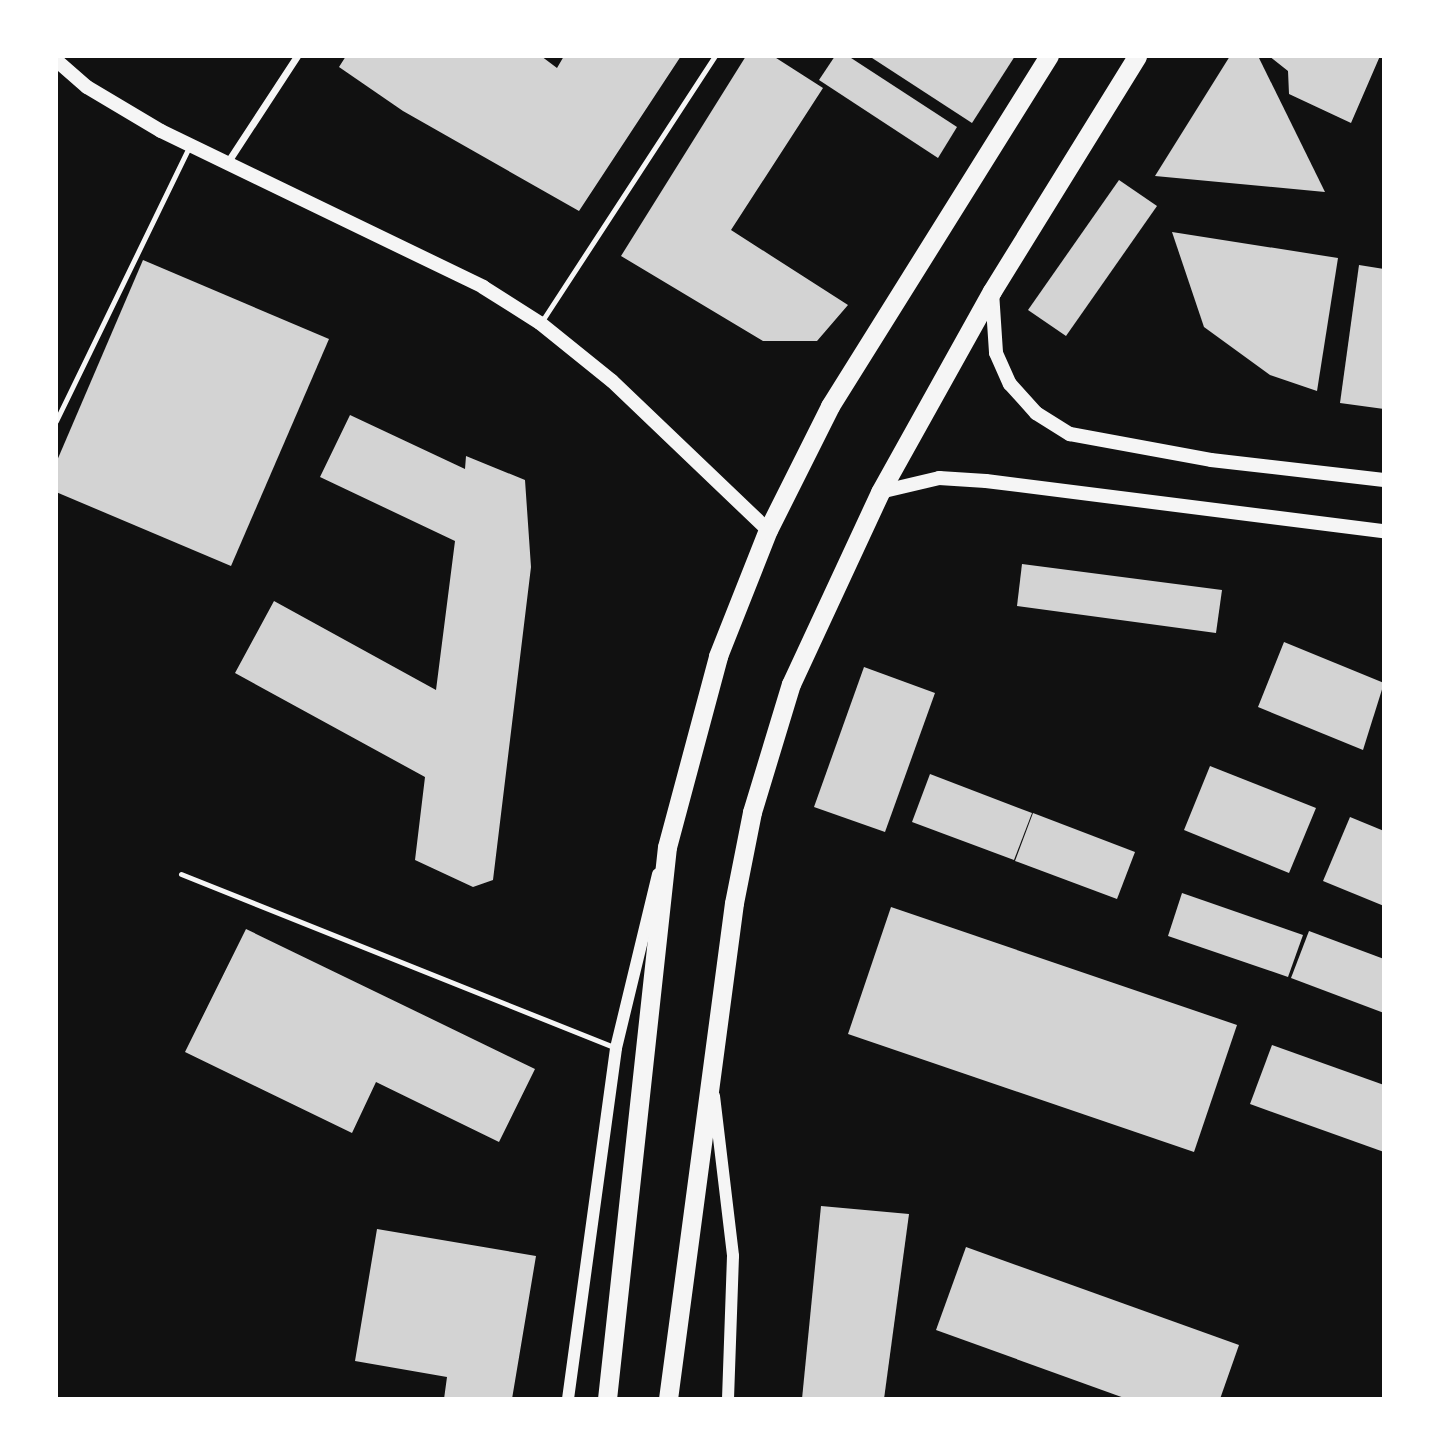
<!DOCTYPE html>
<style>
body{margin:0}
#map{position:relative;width:1440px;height:1455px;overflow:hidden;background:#111;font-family:Overpass,sans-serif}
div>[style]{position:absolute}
.building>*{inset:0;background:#d3d3d3}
.service>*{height:5px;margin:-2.5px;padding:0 2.5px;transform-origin:2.5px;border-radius:2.5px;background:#f5f5f5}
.minor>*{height:7px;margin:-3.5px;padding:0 3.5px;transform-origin:3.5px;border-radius:3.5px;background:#f5f5f5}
.tertiary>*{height:12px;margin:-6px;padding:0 6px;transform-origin:6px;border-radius:6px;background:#f5f5f5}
.secondary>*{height:14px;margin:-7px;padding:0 7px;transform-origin:7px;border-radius:7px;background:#f5f5f5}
.trunk>*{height:19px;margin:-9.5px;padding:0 9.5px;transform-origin:9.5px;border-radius:9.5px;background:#f5f5f5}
span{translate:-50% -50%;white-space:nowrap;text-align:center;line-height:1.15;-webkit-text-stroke:5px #fff;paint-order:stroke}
.frame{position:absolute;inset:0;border:58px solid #fff;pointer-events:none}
</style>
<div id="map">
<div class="building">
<div style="clip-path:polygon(346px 56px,541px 56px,557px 68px,564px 56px,681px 56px,579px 211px,403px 111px,339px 67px)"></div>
<div style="clip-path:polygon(746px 56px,773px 56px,823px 88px,731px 230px,848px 305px,817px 341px,763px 341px,621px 256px)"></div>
<div style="clip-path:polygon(835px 56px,848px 56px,957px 127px,938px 158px,819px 80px)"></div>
<div style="clip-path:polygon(869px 56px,1015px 56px,972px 123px)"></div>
<div style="clip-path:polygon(1230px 56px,1258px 56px,1325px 192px,1155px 176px)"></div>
<div style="clip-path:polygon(1269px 56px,1380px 56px,1351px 123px,1289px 94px,1288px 71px)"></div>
<div style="clip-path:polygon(1119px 180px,1157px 206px,1066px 336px,1028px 310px)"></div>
<div style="clip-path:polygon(1172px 232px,1338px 258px,1317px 391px,1270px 375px,1204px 327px)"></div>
<div style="clip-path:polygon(143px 260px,329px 339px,231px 566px,56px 492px,56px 463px)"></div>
<div style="clip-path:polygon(1359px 265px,1384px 269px,1384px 409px,1340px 403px)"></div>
<div style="clip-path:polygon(350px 415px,465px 469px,466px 456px,525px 480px,531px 567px,493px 880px,473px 887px,415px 860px,425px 777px,235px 673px,274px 601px,436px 690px,455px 541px,320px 477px)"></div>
<div style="clip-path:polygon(1022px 564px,1222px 590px,1216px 633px,1017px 606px)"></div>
<div style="clip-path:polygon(1284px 642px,1384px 683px,1363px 750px,1258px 707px)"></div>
<div style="clip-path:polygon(864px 667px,935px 693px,885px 832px,814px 807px)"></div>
<div style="clip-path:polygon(1210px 766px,1316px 808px,1289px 873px,1184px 830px)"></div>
<div style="clip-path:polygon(930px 774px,1032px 813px,1014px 860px,912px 822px)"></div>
<div style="clip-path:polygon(1033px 813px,1135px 852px,1117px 899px,1015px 861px)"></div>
<div style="clip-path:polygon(1350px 817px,1384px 831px,1384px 906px,1323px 881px)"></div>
<div style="clip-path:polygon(1182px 893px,1303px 935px,1288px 977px,1168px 936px)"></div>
<div style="clip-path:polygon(891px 907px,1237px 1025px,1194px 1152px,848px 1034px)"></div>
<div style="clip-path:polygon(246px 929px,535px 1069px,499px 1142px,376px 1082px,352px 1133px,185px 1052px)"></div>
<div style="clip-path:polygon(1309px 931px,1384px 959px,1384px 1013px,1291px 978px)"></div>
<div style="clip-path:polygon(1272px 1045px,1384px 1085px,1384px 1152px,1250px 1104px)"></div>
<div style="clip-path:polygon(821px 1206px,909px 1214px,884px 1399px,802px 1399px)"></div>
<div style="clip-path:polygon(377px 1229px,536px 1256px,512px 1399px,444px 1399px,447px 1377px,355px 1361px)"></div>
<div style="clip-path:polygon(966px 1247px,1239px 1345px,1220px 1399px,1127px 1399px,936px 1330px)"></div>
</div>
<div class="service">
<div style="left:542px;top:321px;width:316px;rotate:-56.9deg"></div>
<div style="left:56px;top:421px;width:305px;rotate:-64.1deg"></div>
<div style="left:181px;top:874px;width:469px;rotate:21.8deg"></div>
</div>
<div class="minor">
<div style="left:227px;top:163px;width:128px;rotate:-56.8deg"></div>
</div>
<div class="tertiary">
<div style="left:714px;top:1096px;width:161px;rotate:83.2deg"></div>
<div style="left:733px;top:1256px;width:143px;rotate:92deg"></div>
<div style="left:568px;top:1399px;width:354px;rotate:-82.2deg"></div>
<div style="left:616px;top:1048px;width:179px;rotate:-76.4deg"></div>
</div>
<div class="secondary">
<div style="left:56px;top:60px;width:41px;rotate:41.1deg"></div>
<div style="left:87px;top:87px;width:86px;rotate:30.7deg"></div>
<div style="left:161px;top:131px;width:358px;rotate:25.8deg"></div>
<div style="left:483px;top:287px;width:67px;rotate:32.3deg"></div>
<div style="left:540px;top:323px;width:92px;rotate:38.9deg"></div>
<div style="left:612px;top:381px;width:216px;rotate:43.7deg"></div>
<div style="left:992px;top:292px;width:61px;rotate:86.2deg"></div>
<div style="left:996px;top:353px;width:34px;rotate:66deg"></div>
<div style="left:1010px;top:384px;width:39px;rotate:48deg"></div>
<div style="left:1036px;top:413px;width:40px;rotate:32deg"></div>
<div style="left:1070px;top:434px;width:143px;rotate:10.4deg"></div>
<div style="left:1211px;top:460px;width:174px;rotate:6.6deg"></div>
<div style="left:880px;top:492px;width:61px;rotate:-13.3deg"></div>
<div style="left:939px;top:478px;width:47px;rotate:3.7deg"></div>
<div style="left:986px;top:481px;width:401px;rotate:7.2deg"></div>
</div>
<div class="trunk">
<div style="left:607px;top:1399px;width:555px;rotate:-83.8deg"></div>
<div style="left:667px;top:847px;width:198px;rotate:-75deg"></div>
<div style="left:718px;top:656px;width:136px;rotate:-68.4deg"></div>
<div style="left:768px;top:530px;width:139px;rotate:-63.4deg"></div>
<div style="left:830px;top:406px;width:413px;rotate:-58deg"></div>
<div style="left:668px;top:1399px;width:500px;rotate:-82.42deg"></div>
<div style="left:734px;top:903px;width:93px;rotate:-78.8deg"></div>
<div style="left:752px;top:812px;width:134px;rotate:-73.1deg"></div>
<div style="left:791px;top:684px;width:212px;rotate:-65.1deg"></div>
<div style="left:880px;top:492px;width:230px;rotate:-60.9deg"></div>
<div style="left:992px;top:291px;width:276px;rotate:-58.3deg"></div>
</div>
<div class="frame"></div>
</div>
